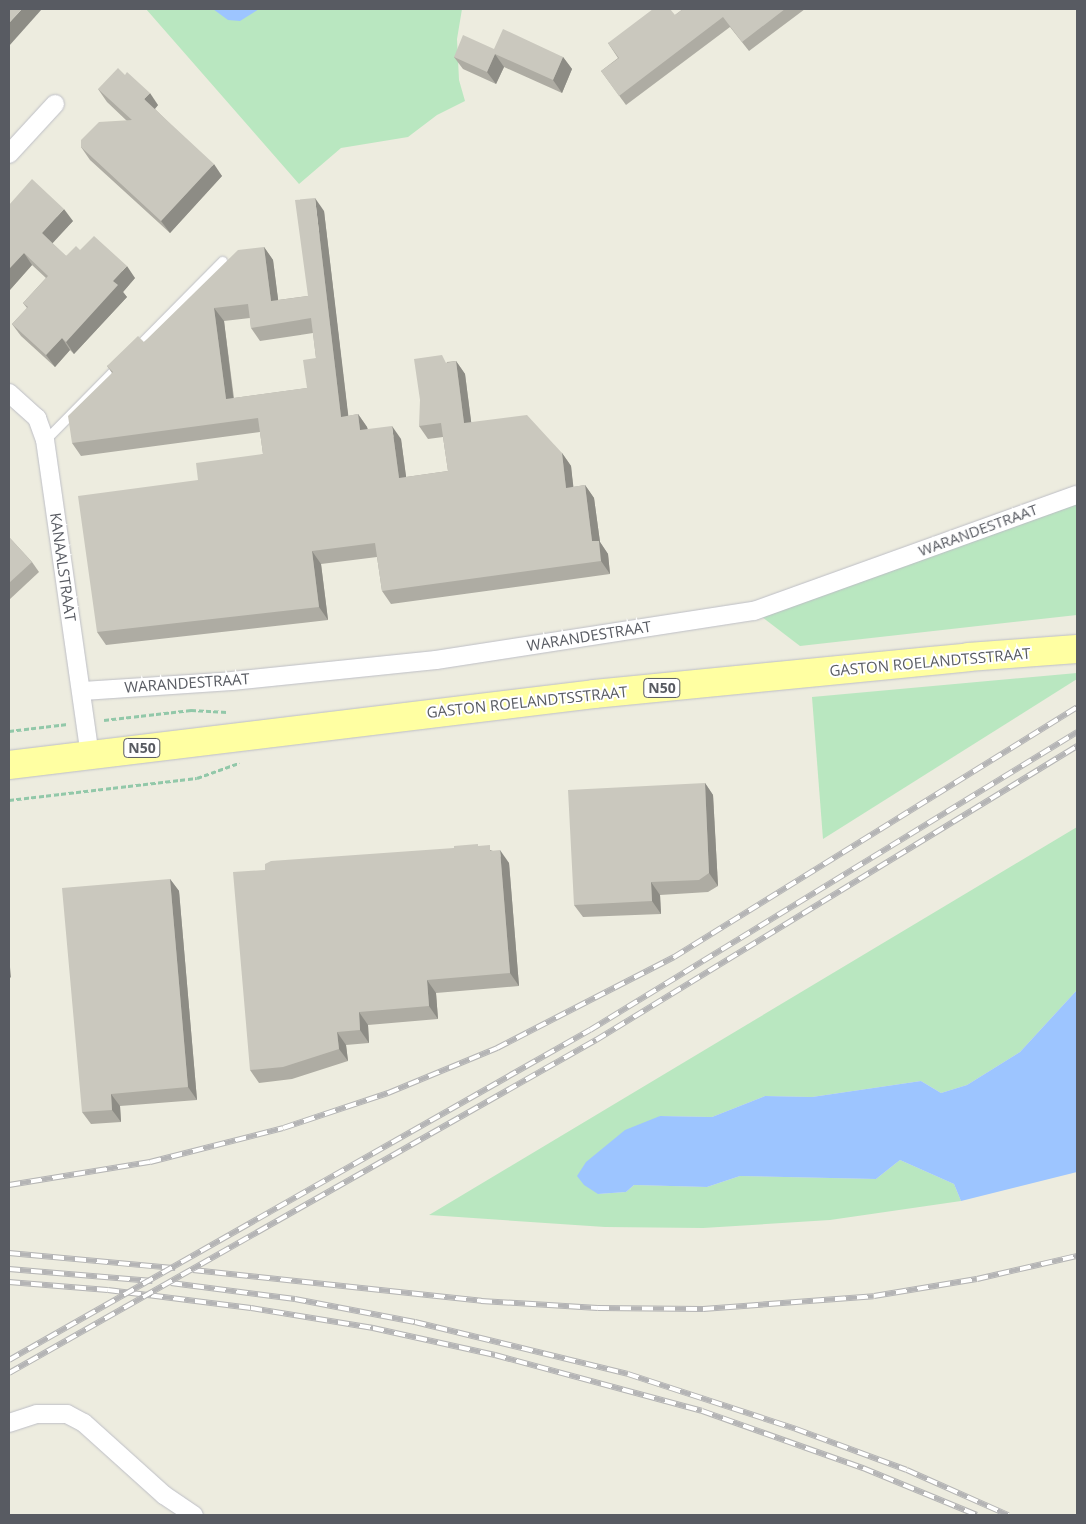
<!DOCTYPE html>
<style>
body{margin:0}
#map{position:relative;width:1086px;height:1524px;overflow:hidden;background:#edecdf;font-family:"Open Sans",sans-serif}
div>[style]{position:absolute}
.green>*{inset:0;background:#b9e7c0}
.water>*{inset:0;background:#9dc5ff}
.path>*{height:3px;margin-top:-1.5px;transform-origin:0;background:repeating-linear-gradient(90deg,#92c8a9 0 5px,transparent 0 7.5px)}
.roads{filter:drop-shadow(0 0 1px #bdbec5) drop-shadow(0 0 1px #bdbec5)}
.lane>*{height:9px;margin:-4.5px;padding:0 4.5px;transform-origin:4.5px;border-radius:4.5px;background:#fff}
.street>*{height:18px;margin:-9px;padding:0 9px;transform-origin:9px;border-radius:9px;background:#fff}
.primary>*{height:28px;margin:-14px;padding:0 14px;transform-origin:14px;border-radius:14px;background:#ffffa2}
.rail>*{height:5.5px;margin-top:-2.75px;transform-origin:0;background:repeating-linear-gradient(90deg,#fff 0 11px,#b4b4b5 0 22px);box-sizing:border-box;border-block:1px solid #b4b4b5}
.wall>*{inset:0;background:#aeaca3}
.shaded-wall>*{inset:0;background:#8d8c85}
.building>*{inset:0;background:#cac8be}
span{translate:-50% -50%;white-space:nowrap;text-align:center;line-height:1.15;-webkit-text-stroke:4px #fff;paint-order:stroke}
.shield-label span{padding:1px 4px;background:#fff;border:1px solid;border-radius:4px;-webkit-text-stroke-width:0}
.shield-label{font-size:14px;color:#585b62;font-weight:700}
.street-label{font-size:15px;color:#585b62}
.frame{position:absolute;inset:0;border:10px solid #585b62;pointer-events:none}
</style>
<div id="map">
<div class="green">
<div style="clip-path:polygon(146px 9px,462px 9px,457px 39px,459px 80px,465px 101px,437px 115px,408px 137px,341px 148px,299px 184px)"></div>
<div style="clip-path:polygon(1077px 495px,1077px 615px,800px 646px,754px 611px)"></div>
<div style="clip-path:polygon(1077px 673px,1077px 679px,823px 839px,812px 697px)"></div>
<div style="clip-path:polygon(1077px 827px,1077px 990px,1020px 1052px,967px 1085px,941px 1093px,921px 1081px,812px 1097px,765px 1096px,712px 1117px,660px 1116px,598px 1194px,626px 1192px,634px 1185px,707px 1187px,740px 1176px,876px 1179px,900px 1160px,954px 1184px,961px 1201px,830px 1220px,703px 1228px,605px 1227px,429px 1215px)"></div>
</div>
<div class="water">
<div style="clip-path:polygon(213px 9px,259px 9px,240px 21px,228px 20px)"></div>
<div style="clip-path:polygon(1077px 990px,1077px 1172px,961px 1201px,954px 1184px,900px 1160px,876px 1179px,740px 1176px,707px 1187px,634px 1185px,626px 1192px,598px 1194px,584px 1185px,577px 1176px,586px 1162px,625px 1130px,660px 1116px,712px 1117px,765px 1096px,812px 1097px,921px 1081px,941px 1093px,967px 1085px,1020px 1052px)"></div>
</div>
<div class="path">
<div style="left:104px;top:720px;width:88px;rotate:-6.6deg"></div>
<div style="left:191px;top:710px;width:36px;rotate:3deg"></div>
<div style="left:9px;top:731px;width:59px;rotate:-6.8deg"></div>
<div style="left:9px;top:800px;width:189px;rotate:-6.7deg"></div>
<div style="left:197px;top:778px;width:45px;rotate:-19.7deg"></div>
</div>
<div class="roads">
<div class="lane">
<div style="left:135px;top:349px;width:124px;rotate:-45.3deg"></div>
<div style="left:45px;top:440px;width:105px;rotate:-45.4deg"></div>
</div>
<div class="street">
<div style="left:9px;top:154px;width:68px;rotate:-47.4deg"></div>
<div style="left:9px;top:393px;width:38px;rotate:42deg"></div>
<div style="left:37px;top:418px;width:23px;rotate:70deg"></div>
<div style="left:45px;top:440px;width:318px;rotate:81.9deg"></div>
<div style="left:83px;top:691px;width:149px;rotate:-3.8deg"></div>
<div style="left:232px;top:681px;width:205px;rotate:-5.9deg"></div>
<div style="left:436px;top:660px;width:322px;rotate:-8.8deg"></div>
<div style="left:754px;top:611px;width:343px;rotate:-19.8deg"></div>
<div style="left:9px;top:1423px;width:29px;rotate:-18deg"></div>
<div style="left:37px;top:1414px;width:30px"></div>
<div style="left:67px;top:1414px;width:19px;rotate:28deg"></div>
<div style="left:84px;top:1423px;width:108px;rotate:42deg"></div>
<div style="left:164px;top:1495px;width:36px;rotate:34deg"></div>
</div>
<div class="primary">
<div style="left:9px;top:765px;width:589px;rotate:-6.92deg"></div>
<div style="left:594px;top:694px;width:376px;rotate:-5.6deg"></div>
<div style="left:968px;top:657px;width:109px;rotate:-4.2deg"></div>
</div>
</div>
<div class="rail">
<div style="left:9px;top:1185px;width:143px;rotate:-9.3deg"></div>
<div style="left:150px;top:1162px;width:137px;rotate:-14.3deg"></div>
<div style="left:283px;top:1128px;width:111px;rotate:-18.4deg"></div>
<div style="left:388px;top:1093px;width:118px;rotate:-22.4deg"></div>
<div style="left:497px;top:1048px;width:199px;rotate:-27.2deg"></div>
<div style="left:674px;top:957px;width:474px;rotate:-31.8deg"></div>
<div style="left:9px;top:1253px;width:167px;rotate:5.2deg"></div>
<div style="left:9px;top:1269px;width:144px;rotate:4.8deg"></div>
<div style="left:193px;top:1270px;width:290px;rotate:6.1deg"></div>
<div style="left:481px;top:1301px;width:117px;rotate:3.4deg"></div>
<div style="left:598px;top:1308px;width:105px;rotate:0.5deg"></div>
<div style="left:703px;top:1309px;width:171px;rotate:-4.3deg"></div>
<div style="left:874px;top:1296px;width:104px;rotate:-9.4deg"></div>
<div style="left:977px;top:1279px;width:103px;rotate:-13deg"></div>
<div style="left:9px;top:1282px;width:99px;rotate:4.6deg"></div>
<div style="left:108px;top:1290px;width:144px;rotate:7.2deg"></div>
<div style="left:251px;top:1308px;width:124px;rotate:9.3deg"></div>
<div style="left:373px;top:1328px;width:125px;rotate:12.5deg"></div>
<div style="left:495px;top:1355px;width:214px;rotate:15.1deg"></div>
<div style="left:702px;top:1411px;width:171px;rotate:19.5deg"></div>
<div style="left:863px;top:1468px;width:123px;rotate:22.4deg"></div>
<div style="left:171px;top:1283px;width:125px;rotate:7.4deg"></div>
<div style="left:295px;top:1299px;width:122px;rotate:10.9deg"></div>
<div style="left:415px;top:1322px;width:219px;rotate:13.7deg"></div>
<div style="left:628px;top:1374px;width:177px;rotate:18.1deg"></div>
<div style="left:796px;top:1429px;width:118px;rotate:20.3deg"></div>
<div style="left:907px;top:1470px;width:111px;rotate:24deg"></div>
<div style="left:9px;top:1360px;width:668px;rotate:-29.6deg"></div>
<div style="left:590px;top:1030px;width:571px;rotate:-31.46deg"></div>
<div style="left:9px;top:1373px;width:675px;rotate:-29.57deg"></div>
<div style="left:596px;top:1040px;width:564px;rotate:-31.43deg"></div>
</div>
<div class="wall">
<div style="clip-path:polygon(683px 9px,805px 9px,749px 51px,730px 27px,626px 105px,601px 71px,618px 58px,608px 43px,675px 15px)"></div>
<div style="clip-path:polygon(494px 49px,563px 57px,572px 69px,562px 93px,504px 67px,496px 84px,463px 69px,454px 57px)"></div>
<div style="clip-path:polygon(98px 89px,158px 105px,155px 109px,222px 176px,170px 233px,90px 160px,81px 147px,127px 121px,107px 102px)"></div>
<div style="clip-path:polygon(9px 205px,73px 221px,52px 243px,66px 256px,80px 250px,135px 278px,123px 292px,127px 297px,74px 354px,70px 350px,55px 367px,21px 336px,12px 324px,27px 308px,23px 303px,46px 278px,32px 265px,9px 291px)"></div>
<div style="clip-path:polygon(evenodd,324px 211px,348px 416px,358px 414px,367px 427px,368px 429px,401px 439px,406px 477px,448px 471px,443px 437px,428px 439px,419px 426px,447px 362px,456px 361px,465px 374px,471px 422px,562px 453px,571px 466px,573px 487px,585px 485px,594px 498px,600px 542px,608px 554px,610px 574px,391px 604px,382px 591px,377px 557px,321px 564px,328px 620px,106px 645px,97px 632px,198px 480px,263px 454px,260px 432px,81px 456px,72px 443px,112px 373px,107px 366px,144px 342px,264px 247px,273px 260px,278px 300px,308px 296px,324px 211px,250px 318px,251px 328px,260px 341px,313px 333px,316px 358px,307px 388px,234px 398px,224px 321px,250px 318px)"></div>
<div style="clip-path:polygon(9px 537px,32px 562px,39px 572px,9px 600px)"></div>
<div style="clip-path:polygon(705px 783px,713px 795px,718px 886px,708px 892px,660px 895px,661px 914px,583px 917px,574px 905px)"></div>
<div style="clip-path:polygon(480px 846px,493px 851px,509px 863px,519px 986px,436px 993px,438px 1019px,368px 1025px,369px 1043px,346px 1045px,348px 1061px,292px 1079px,259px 1083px,250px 1070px)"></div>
<div style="clip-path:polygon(170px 879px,179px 891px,197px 1100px,120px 1106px,121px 1122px,91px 1124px,82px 1112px)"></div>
</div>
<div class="shaded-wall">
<div style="clip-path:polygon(22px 9px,42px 9px,9px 46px,9px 23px)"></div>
<div style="clip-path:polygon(495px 54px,504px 67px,496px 84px,487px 72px)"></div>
<div style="clip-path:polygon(563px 57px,572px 69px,562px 93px,553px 80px)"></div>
<div style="clip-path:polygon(150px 93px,158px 105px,152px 112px,144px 99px)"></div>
<div style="clip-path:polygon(214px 164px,222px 176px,170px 233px,161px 221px)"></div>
<div style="clip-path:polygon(315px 198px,324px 211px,350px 430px,341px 417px)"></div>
<div style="clip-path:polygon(64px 209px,73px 221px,50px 246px,42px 233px)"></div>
<div style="clip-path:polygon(264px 247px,273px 260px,280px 314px,271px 301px)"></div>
<div style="clip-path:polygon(24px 253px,32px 265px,9px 291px,9px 269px)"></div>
<div style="clip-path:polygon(127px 266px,135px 278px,123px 292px,127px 297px,74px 354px,66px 342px,113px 281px)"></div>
<div style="clip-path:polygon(214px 308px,224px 321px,235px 412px,226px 399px)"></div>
<div style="clip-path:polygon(62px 338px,70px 350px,55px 367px,46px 355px)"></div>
<div style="clip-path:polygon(456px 361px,465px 374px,473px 436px,464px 423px)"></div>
<div style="clip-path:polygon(358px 414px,367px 427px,369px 443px,360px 430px)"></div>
<div style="clip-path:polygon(392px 426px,401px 439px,408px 491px,399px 478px)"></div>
<div style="clip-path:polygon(562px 453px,571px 466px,575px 501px,566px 488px)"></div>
<div style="clip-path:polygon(585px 485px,594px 498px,600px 542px,608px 554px,610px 574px,601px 561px,592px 541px)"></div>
<div style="clip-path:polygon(312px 551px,321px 564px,328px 620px,319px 607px)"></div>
<div style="clip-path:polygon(705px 783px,713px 795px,718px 886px,709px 873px)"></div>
<div style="clip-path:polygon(500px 850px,509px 863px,519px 986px,510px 973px)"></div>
<div style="clip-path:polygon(170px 879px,179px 891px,197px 1100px,188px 1087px)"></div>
<div style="clip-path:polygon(651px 882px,660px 895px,661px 914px,652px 901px)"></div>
<div style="clip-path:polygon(9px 956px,11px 978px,9px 976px)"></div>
<div style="clip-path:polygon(427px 980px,436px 993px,438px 1019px,429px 1006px)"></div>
<div style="clip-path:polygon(359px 1012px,368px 1025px,369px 1043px,360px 1030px)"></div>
<div style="clip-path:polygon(337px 1032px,346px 1045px,348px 1061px,339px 1049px)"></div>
<div style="clip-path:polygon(111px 1094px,120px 1106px,121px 1122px,112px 1110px)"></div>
</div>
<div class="building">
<div style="clip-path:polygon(9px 9px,22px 9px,9px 23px)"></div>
<div style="clip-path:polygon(653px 9px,670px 9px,675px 15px,683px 9px,785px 9px,742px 42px,723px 17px,619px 96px,601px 71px,619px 58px,608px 43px)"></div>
<div style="clip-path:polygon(503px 29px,563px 57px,553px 80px,495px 54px,487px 72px,454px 57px,463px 35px,494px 49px)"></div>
<div style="clip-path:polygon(118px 68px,125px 75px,127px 72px,150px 93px,144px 99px,214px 164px,161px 221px,81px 147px,81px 140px,99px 122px,132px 120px,98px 89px)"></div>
<div style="clip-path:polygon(32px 179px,64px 209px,42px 233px,66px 256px,76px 246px,80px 250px,94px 236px,127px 266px,113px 281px,118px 285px,66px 342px,62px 338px,46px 355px,12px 324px,28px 307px,23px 303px,48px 276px,24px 253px,9px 269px,9px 205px)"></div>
<div style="clip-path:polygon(evenodd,315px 198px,341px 417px,358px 414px,360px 430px,392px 426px,399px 478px,448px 471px,441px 423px,419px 426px,420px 400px,414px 359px,442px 355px,446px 363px,456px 361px,464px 423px,527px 415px,562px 453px,566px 488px,585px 485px,592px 541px,599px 541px,601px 561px,382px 591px,375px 543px,312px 551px,319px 607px,97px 632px,78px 496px,198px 480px,196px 463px,263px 454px,258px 418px,72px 443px,68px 416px,113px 372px,107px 366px,138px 336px,144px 342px,238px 250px,264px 247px,271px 301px,308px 296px,295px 200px,315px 198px,248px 304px,251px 328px,311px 318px,316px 358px,303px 360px,307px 388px,226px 399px,214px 308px,248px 304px)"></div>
<div style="clip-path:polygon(9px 537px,32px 562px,9px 583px)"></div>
<div style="clip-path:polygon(705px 783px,709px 873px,699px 880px,651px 882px,652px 901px,574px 905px,568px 790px)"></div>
<div style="clip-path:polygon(478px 844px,478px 846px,490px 845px,490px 851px,500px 850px,510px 973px,427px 980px,429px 1006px,359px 1012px,360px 1030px,337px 1032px,339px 1049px,283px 1067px,250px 1070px,233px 872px,265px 870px,265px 864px,271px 861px,454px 848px,454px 846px)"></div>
<div style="clip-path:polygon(170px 879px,188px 1087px,111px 1094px,112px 1110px,82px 1112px,62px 888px)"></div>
</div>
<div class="shield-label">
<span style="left:662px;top:688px">N50</span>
<span style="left:142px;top:748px">N50</span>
</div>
<div class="street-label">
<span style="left:978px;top:530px;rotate:-20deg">WARANDESTRAAT</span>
<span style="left:63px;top:567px;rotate:82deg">KANAALSTRAAT</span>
<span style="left:589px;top:636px;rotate:-9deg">WARANDESTRAAT</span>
<span style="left:930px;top:662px;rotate:-5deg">GASTON ROELANDTSSTRAAT</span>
<span style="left:187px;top:683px;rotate:-4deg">WARANDESTRAAT</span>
<span style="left:527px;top:702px;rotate:-6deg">GASTON ROELANDTSSTRAAT</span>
</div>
<div class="frame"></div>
</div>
